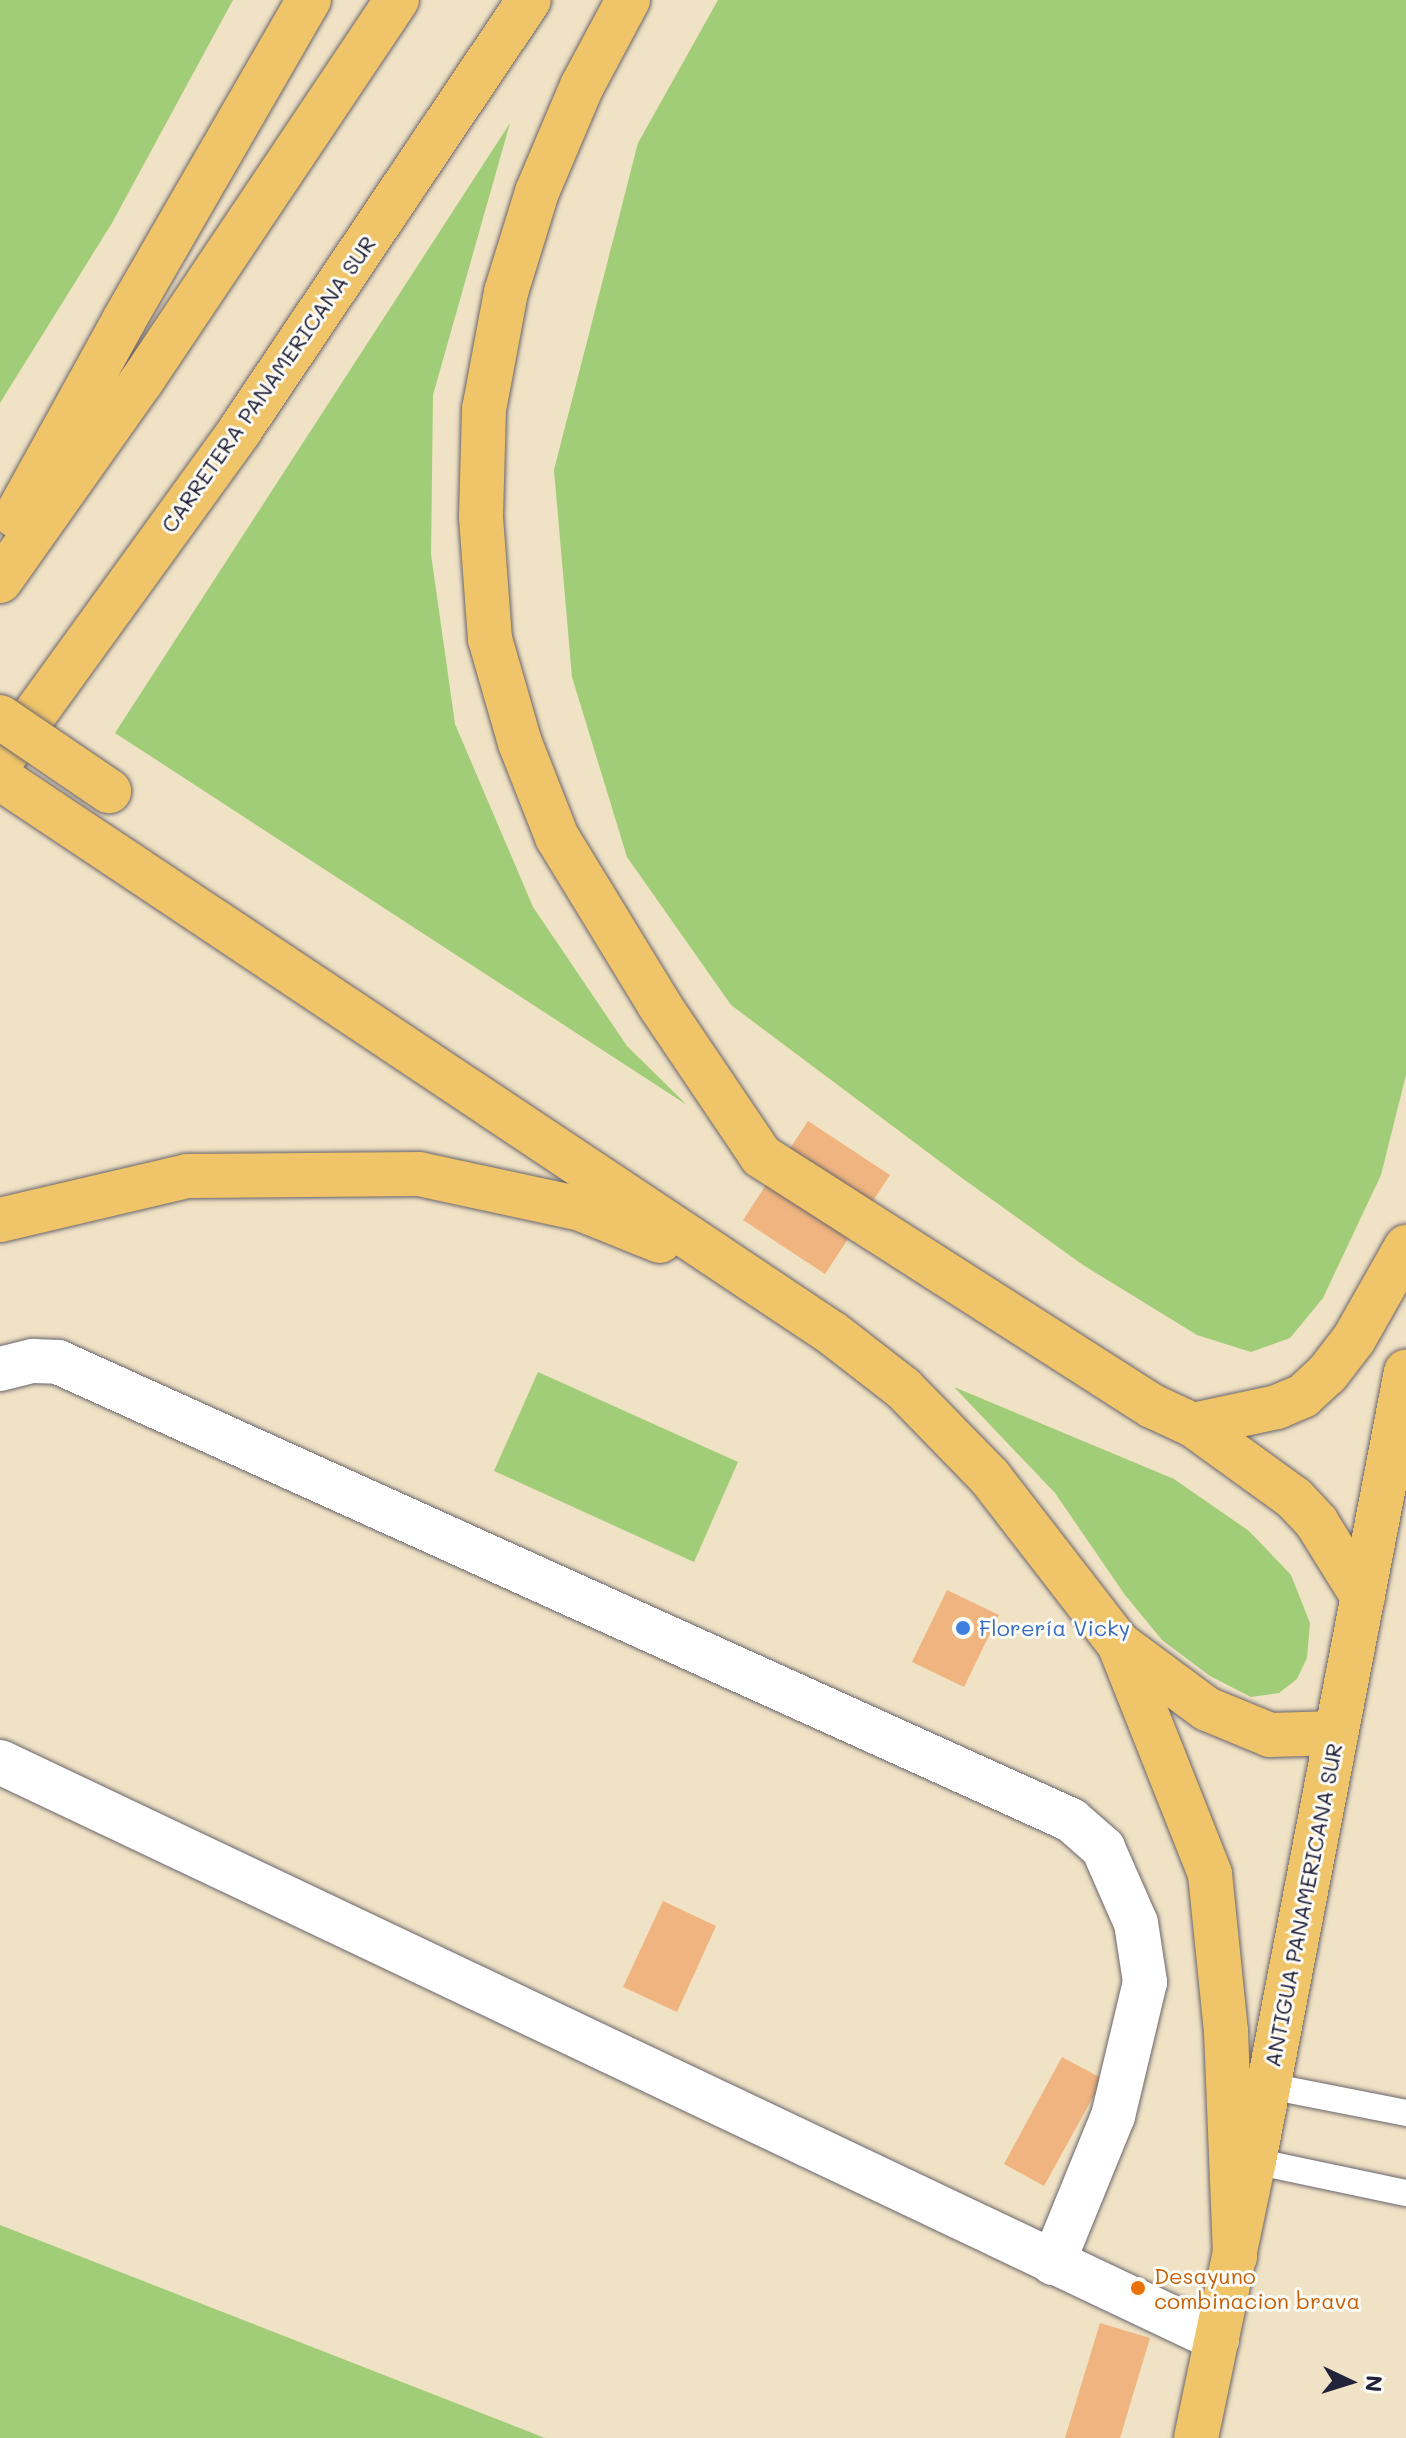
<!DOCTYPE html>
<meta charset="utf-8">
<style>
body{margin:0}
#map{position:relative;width:1406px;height:2438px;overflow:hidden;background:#f0e2c5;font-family:Mali,sans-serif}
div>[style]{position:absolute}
.green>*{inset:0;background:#a1cc78}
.building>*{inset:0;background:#efb47f}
.roads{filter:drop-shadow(0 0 2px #6a656b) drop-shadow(0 0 2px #6a656b)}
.service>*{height:26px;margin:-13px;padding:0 13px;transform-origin:13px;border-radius:13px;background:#fff}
.minor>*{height:44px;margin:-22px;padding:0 22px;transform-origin:22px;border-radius:22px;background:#fff}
.primary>*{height:44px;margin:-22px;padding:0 22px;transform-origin:22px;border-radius:22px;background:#f0c469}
.motorway>*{height:44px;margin:-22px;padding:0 22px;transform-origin:22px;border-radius:22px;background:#f0c469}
.bridges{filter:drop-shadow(0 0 2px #6a656b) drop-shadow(0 0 2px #6a656b)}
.motorway-bridge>*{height:44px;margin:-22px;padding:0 22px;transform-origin:22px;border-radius:22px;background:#f0c469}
.dots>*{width:22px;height:22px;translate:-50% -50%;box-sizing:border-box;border:4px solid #fdfcf7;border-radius:50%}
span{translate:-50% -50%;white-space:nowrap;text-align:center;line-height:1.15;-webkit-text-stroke:6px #fdfcf7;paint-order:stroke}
.street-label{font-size:22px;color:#22223b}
.shop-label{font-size:22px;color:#366cbe}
.left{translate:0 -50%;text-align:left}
.food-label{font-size:22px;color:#c56008}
.north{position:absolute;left:1310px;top:2342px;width:80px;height:80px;-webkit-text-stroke:6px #fdfcf7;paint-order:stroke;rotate:94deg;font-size:22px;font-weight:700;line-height:32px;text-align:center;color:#22223b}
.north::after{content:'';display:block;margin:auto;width:28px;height:36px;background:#22223b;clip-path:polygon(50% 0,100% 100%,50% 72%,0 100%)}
</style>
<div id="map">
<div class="green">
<div style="clip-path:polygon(0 0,233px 0,112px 223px,0 403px)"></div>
<div style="clip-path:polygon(718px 0,1406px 0,1406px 1075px,1381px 1175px,1323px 1298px,1290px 1338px,1251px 1352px,1197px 1335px,1083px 1265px,962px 1178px,731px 1005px,627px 857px,572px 677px,554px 470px,638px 143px)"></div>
<div style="clip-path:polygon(510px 123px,433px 395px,431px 554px,455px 724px,533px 907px,627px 1046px,687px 1105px,115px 733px)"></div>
<div style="clip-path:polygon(538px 1372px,738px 1462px,694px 1562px,494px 1471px)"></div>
<div style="clip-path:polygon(954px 1387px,1174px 1479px,1249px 1531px,1291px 1575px,1310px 1623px,1307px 1658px,1297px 1679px,1279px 1693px,1251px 1697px,1210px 1676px,1162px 1640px,1125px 1595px,1055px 1493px)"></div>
<div style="clip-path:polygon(0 2225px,545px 2438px,0 2438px)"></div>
</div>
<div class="building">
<div style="clip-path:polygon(808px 1121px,890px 1175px,825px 1274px,743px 1220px)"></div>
<div style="clip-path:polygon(947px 1590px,999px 1615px,964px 1687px,912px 1662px)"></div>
<div style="clip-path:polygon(663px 1901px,716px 1926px,677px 2012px,623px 1987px)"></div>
<div style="clip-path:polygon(1062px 2057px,1103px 2079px,1044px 2186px,1004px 2164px)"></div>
<div style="clip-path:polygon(1100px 2323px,1150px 2338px,1120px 2438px,1065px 2438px)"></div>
</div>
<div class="roads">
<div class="service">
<div style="left:1269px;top:2086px;width:140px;rotate:11.1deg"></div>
<div style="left:1254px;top:2161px;width:155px;rotate:11.9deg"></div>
</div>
<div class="minor">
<div style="left:0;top:1369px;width:34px;rotate:-14deg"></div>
<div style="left:33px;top:1361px;width:25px;rotate:2deg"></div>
<div style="left:58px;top:1362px;width:1112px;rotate:24.33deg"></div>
<div style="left:1071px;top:1820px;width:43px;rotate:41.2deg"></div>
<div style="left:1103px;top:1848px;width:82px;rotate:66.3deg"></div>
<div style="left:1136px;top:1923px;width:60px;rotate:81.3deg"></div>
<div style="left:1145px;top:1982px;width:138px;rotate:103.4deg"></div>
<div style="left:1113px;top:2116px;width:159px;rotate:112.2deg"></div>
<div style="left:0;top:1762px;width:1347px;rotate:25.37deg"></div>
</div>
<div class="primary">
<div style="left:1196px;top:2438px;width:283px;rotate:-78.2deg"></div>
<div style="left:1254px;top:2161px;width:804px;rotate:-79.1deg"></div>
</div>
<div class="motorway">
<div style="left:628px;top:0;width:98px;rotate:118.1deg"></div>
<div style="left:582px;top:86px;width:115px;rotate:113deg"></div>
<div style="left:537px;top:192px;width:105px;rotate:107.2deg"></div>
<div style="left:506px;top:292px;width:119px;rotate:100.6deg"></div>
<div style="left:484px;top:409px;width:108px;rotate:91.6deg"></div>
<div style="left:481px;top:517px;width:122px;rotate:85.8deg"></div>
<div style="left:490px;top:639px;width:108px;rotate:73.9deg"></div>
<div style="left:520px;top:743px;width:101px;rotate:68.5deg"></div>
<div style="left:557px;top:837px;width:198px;rotate:58.6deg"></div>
<div style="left:660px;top:1006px;width:181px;rotate:56deg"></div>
<div style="left:761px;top:1156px;width:464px;rotate:32.6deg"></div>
<div style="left:1152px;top:1406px;width:45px;rotate:24.9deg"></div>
<div style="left:1193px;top:1425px;width:125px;rotate:35.9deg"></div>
<div style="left:1294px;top:1498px;width:34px;rotate:47deg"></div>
<div style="left:1317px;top:1523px;width:87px;rotate:58.1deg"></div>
<div style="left:16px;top:516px;width:224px;rotate:-61.1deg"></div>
<div style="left:124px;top:320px;width:370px;rotate:-60deg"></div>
<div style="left:0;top:581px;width:244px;rotate:-54.7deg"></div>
<div style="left:141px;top:382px;width:460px;rotate:-56.2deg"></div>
<div style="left:0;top:762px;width:410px;rotate:-54.1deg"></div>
<div style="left:240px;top:430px;width:518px;rotate:-56.1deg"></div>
<div style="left:0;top:778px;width:1000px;rotate:33.71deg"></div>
<div style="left:832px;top:1333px;width:90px;rotate:37.8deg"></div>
<div style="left:903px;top:1388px;width:123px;rotate:45.7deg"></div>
<div style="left:989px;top:1476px;width:212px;rotate:52.3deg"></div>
<div style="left:1119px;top:1644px;width:109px;rotate:36.5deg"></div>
<div style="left:1207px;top:1709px;width:68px;rotate:22.4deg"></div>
<div style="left:1270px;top:1735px;width:66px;rotate:-1.7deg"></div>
<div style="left:0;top:1220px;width:192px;rotate:-13.2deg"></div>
<div style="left:187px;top:1176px;width:232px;rotate:-0.5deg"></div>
<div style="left:419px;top:1174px;width:166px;rotate:12.2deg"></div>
<div style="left:581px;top:1209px;width:85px;rotate:22.1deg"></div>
<div style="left:1193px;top:1425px;width:86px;rotate:-12.1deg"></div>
<div style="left:1277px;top:1407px;width:28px;rotate:-23deg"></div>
<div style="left:1303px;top:1396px;width:33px;rotate:-43deg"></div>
<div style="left:1327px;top:1374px;width:44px;rotate:-52.4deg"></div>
<div style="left:1354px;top:1339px;width:106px;rotate:-60.5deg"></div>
<div style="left:1119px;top:1644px;width:247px;rotate:68.4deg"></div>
<div style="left:1210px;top:1874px;width:158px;rotate:84.2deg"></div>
<div style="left:1226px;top:2031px;width:226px;rotate:87.7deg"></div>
</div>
</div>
<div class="bridges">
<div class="motorway-bridge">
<div style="left:0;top:717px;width:132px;rotate:34.2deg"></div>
</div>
</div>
<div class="dots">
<div style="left:963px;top:1628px;background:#3f7fe0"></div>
<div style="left:1138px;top:2288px;background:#e8710a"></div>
</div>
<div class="street-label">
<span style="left:268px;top:384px;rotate:-55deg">CARRETERA PANAMERICANA SUR</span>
<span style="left:1303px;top:1905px;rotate:-79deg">ANTIGUA PANAMERICANA SUR</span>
</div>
<div class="shop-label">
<span class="left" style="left:979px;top:1628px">Florería Vicky</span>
</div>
<div class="food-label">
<span class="left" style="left:1154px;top:2288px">Desayuno<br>combinacion brava</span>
</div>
<div class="north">N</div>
</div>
